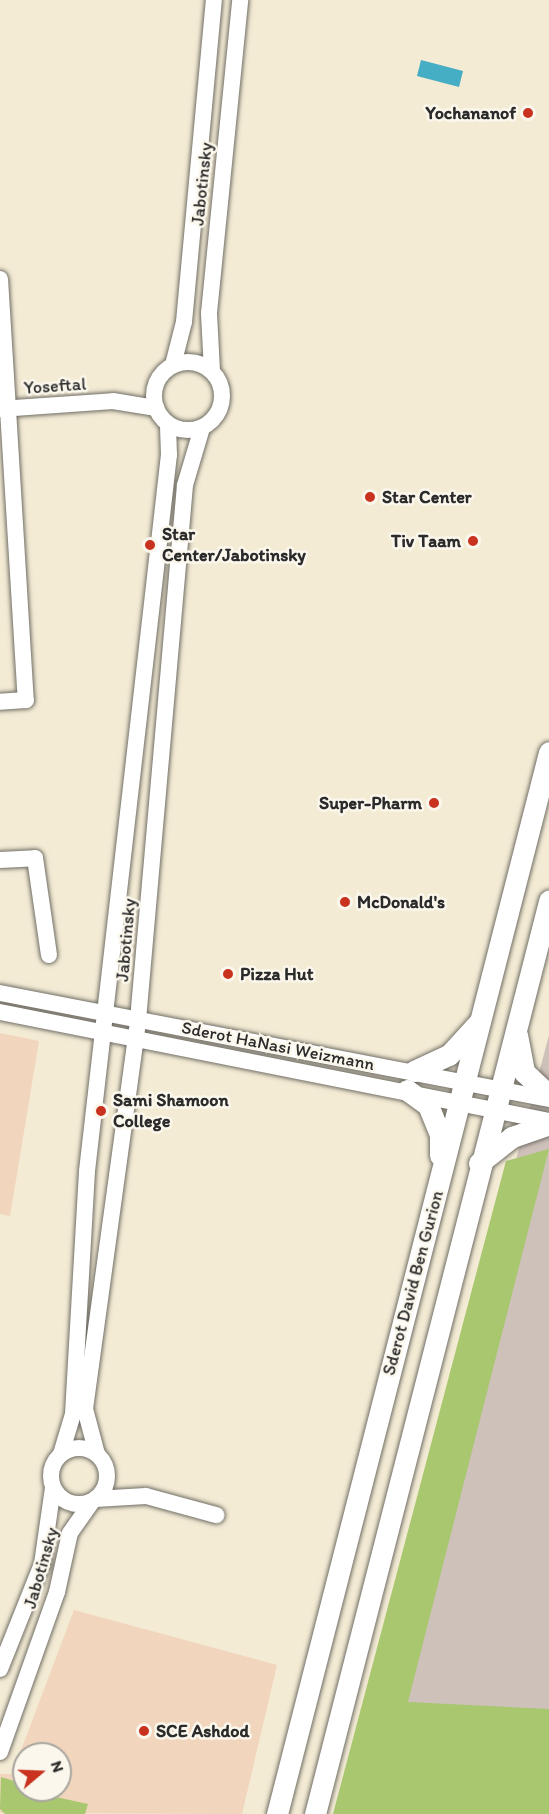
<!DOCTYPE html>
<style>
body{margin:0}
#map{position:relative;width:549px;height:1814px;overflow:hidden;background:#f3ebd4;font-family:Itim,sans-serif}
div>[style]{position:absolute}
.built>*{inset:0;background:#f1d5bd}
.industrial>*{inset:0;background:#cec1ba}
.green>*{inset:0;background:#a8c76f}
.water>*{inset:0;background:#45adc4}
.roads{filter:drop-shadow(0 0 2px #716e66) drop-shadow(0 0 2px #716e66)}
.minor>*{height:16px;margin:-8px;padding:0 8px;transform-origin:8px;border-radius:8px;background:#fff}
.minor>.ring{margin:-8px;padding:0;box-sizing:content-box;background:none;border:16px solid #fff;border-radius:50%}
.major>*{height:21px;margin:-10.5px;padding:0 10.5px;transform-origin:10.5px;border-radius:10.5px;background:#fff}
.dots>*{width:16px;height:16px;translate:-50% -50%;box-sizing:border-box;border:3px solid #fbf7ec;border-radius:50%}
span{translate:-50% -50%;white-space:nowrap;text-align:center;line-height:1.15;-webkit-text-stroke:5px #fbf7ec;paint-order:stroke}
.poi-label{font-size:18px;color:#2b2b2b;font-weight:700}
.right{translate:-100% -50%;text-align:right}
.left{translate:0 -50%;text-align:left}
.street-label{font-size:18px;color:#2b2b2b}
.north{position:absolute;left:12px;top:1742px;width:60px;height:60px;box-sizing:border-box;background:#fbf7ec;border:2px solid #a8a59f;border-radius:50%;rotate:71deg;font-size:16px;font-weight:700;line-height:24px;text-align:center;color:#2b2b2b}
.north::after{content:'';display:block;margin:auto;width:21px;height:27px;background:#c8321e;clip-path:polygon(50% 0,100% 100%,50% 72%,0 100%)}
</style>
<div id="map">
<div class="built">
<div style="clip-path:polygon(0 1033px,39px 1041px,10px 1216px,0 1214px)"></div>
<div style="clip-path:polygon(evenodd,74px 1610px,277px 1665px,242px 1814px,0 1813px,0 1774px,12px 1774px,74px 1610px,24px 1754px,60px 1754px,60px 1790px,24px 1790px,24px 1754px)"></div>
</div>
<div class="industrial">
<div style="clip-path:polygon(549px 1035px,549px 1814px,343px 1814px)"></div>
</div>
<div class="green">
<div style="clip-path:polygon(549px 1149px,408px 1702px,549px 1709px,549px 1814px,333px 1814px,506px 1161px)"></div>
<div style="clip-path:polygon(1px 1777px,24px 1784px,24px 1790px,88px 1804px,85px 1814px,5px 1814px,0 1809px)"></div>
</div>
<div class="water">
<div style="clip-path:polygon(421px 60px,463px 71px,459px 87px,417px 76px)"></div>
</div>
<div class="roads">
<div class="minor">
<div style="left:0;top:279px;width:422px;rotate:86.5deg"></div>
<div style="left:26px;top:700px;width:26px;rotate:176deg"></div>
<div class="ring" style="left:154px;top:362px;width:52px;height:52px"></div>
<div style="left:173px;top:365px;width:44px;rotate:-75.7deg"></div>
<div style="left:184px;top:322px;width:323px;rotate:-84.7deg"></div>
<div style="left:212px;top:371px;width:58px;rotate:-93deg"></div>
<div style="left:209px;top:313px;width:315px;rotate:-84.3deg"></div>
<div style="left:0;top:409px;width:113px;rotate:-4deg"></div>
<div style="left:113px;top:401px;width:44px;rotate:9.2deg"></div>
<div style="left:0;top:860px;width:35px;rotate:-3deg"></div>
<div style="left:35px;top:858px;width:98px;rotate:81.8deg"></div>
<div style="left:0;top:993px;width:559px;rotate:10.93deg"></div>
<div style="left:0;top:1012px;width:560px;rotate:11.23deg"></div>
<div class="ring" style="left:51px;top:1448px;width:40px;height:40px"></div>
<div style="left:61px;top:1454px;width:42px;rotate:-73.3deg"></div>
<div style="left:73px;top:1414px;width:243px;rotate:-86.7deg"></div>
<div style="left:87px;top:1171px;width:721px;rotate:-83.47deg"></div>
<div style="left:169px;top:455px;width:31px;rotate:-92deg"></div>
<div style="left:97px;top:1454px;width:47px;rotate:-104.9deg"></div>
<div style="left:85px;top:1409px;width:393px;rotate:-82.2deg"></div>
<div style="left:138px;top:1020px;width:537px;rotate:-84.98deg"></div>
<div style="left:185px;top:485px;width:59px;rotate:-73.4deg"></div>
<div style="left:95px;top:1499px;width:51px;rotate:-3.4deg"></div>
<div style="left:146px;top:1496px;width:73px;rotate:15.2deg"></div>
<div style="left:0;top:1669px;width:113px;rotate:-68.2deg"></div>
<div style="left:42px;top:1564px;width:77px;rotate:-81.8deg"></div>
<div style="left:0;top:1752px;width:170px;rotate:-70.4deg"></div>
<div style="left:57px;top:1592px;width:60px;rotate:-77.6deg"></div>
<div style="left:70px;top:1533px;width:39px;rotate:-55deg"></div>
</div>
<div class="major">
<div style="left:517px;top:1035px;width:38px;rotate:79deg"></div>
<div style="left:524px;top:1072px;width:34px;rotate:43deg"></div>
<div style="left:414px;top:1071px;width:38px;rotate:-25deg"></div>
<div style="left:449px;top:1055px;width:46px;rotate:-47.6deg"></div>
<div style="left:407px;top:1090px;width:26px;rotate:36deg"></div>
<div style="left:428px;top:1105px;width:32px;rotate:68deg"></div>
<div style="left:440px;top:1135px;width:20px;rotate:90deg"></div>
<div style="left:479px;top:1163px;width:42px;rotate:-38.2deg"></div>
<div style="left:512px;top:1137px;width:39px;rotate:-19deg"></div>
<div style="left:277px;top:1814px;width:1096px;rotate:-75.63deg"></div>
<div style="left:315px;top:1814px;width:943px;rotate:-75.62deg"></div>
</div>
</div>
<div class="dots">
<div style="left:528px;top:113px;background:#c8321e"></div>
<div style="left:370px;top:497px;background:#c8321e"></div>
<div style="left:473px;top:541px;background:#c8321e"></div>
<div style="left:150px;top:545px;background:#c8321e"></div>
<div style="left:434px;top:803px;background:#c8321e"></div>
<div style="left:345px;top:902px;background:#c8321e"></div>
<div style="left:228px;top:974px;background:#c8321e"></div>
<div style="left:101px;top:1111px;background:#c8321e"></div>
<div style="left:144px;top:1731px;background:#c8321e"></div>
</div>
<div class="poi-label">
<span class="right" style="left:516px;top:113px">Yochananof</span>
<span class="left" style="left:382px;top:497px">Star Center</span>
<span class="left" style="left:162px;top:545px">Star<br>Center/Jabotinsky</span>
<span class="right" style="left:461px;top:541px">Tiv Taam</span>
<span class="right" style="left:422px;top:803px">Super-Pharm</span>
<span class="left" style="left:357px;top:902px">McDonald's</span>
<span class="left" style="left:240px;top:974px">Pizza Hut</span>
<span class="left" style="left:113px;top:1111px">Sami Shamoon<br>College</span>
<span class="left" style="left:156px;top:1731px">SCE Ashdod</span>
</div>
<div class="street-label">
<span style="left:202px;top:184px;rotate:-84deg">Jabotinsky</span>
<span style="left:55px;top:386px;rotate:-4deg">Yoseftal</span>
<span style="left:126px;top:940px;rotate:-85deg">Jabotinsky</span>
<span style="left:278px;top:1046px;rotate:11deg">Sderot HaNasi Weizmann</span>
<span style="left:413px;top:1283px;rotate:-75deg">Sderot David Ben Gurion</span>
<span style="left:41px;top:1568px;rotate:-74deg">Jabotinsky</span>
</div>
<div class="north">N</div>
</div>
